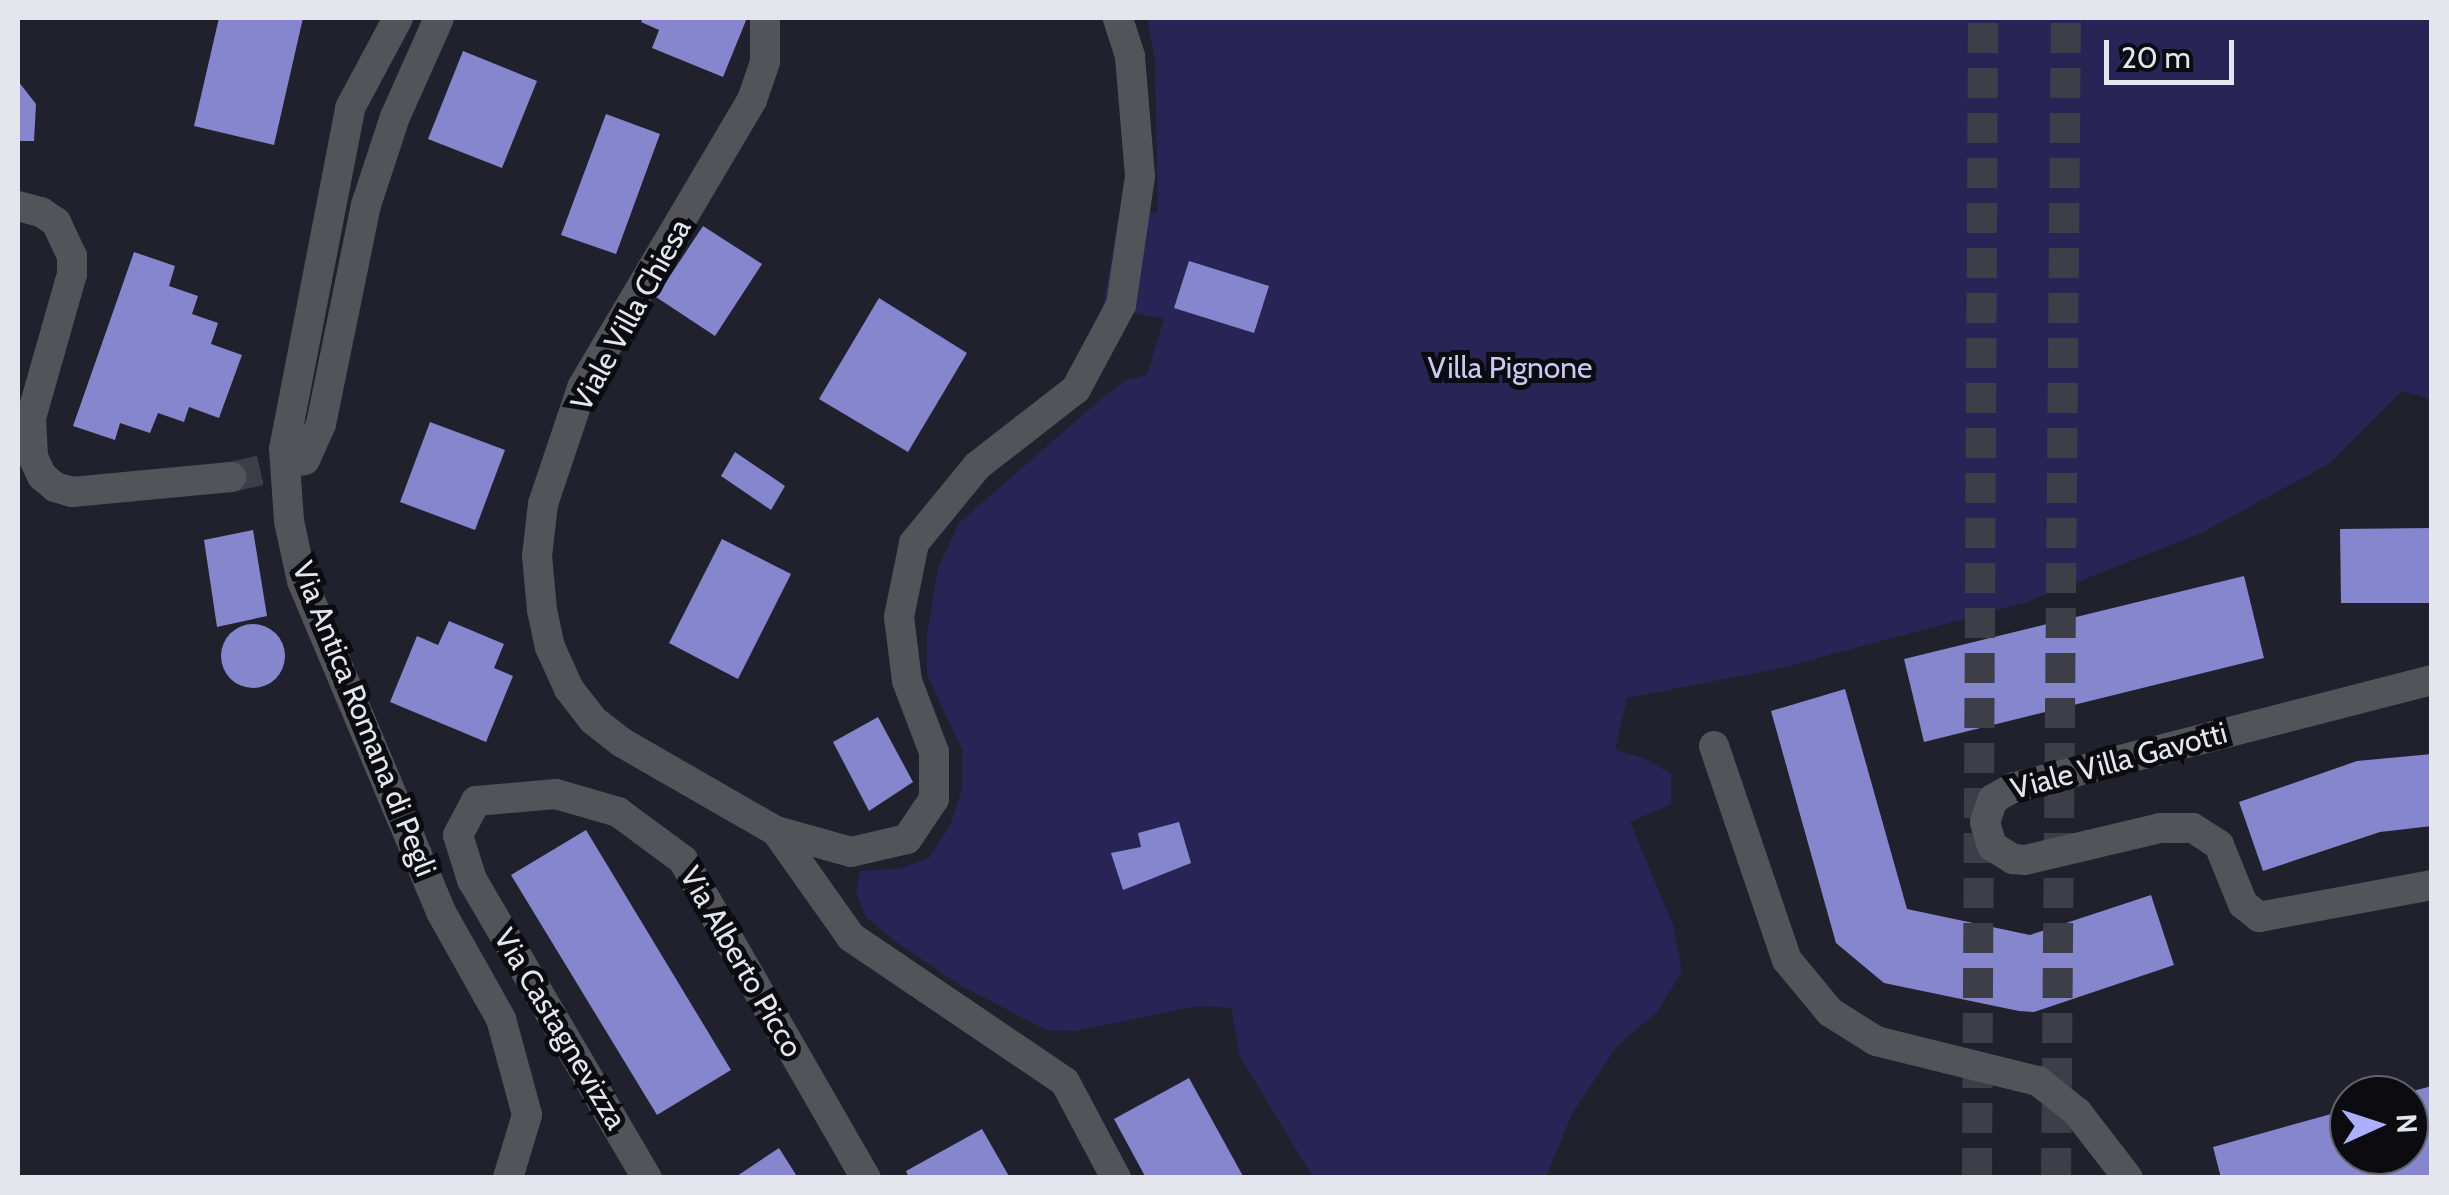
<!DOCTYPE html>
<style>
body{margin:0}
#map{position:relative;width:2449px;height:1195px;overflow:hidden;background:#20212c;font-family:Cabin,sans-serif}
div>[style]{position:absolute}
.green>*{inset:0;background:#282556}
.building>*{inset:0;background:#8586cd}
.round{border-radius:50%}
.minor-tunnel>*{height:30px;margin-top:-15px;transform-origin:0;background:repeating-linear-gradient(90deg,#3e3e49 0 30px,transparent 0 45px)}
.motorway-tunnel>*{height:30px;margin-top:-15px;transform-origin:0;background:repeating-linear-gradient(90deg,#3e3e49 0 30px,transparent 0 45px)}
.pedestrian>*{height:30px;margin:-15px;padding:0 15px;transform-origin:15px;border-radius:15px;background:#53545a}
.minor>*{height:30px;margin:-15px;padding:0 15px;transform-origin:15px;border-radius:15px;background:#53545a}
.pedestrian-bridge>*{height:30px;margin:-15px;padding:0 15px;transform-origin:15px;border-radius:15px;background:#53545a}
span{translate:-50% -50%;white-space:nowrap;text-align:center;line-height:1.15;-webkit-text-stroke:10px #0b0b10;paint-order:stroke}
.street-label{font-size:30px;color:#e5e5ed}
.park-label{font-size:30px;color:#c8caf1}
.frame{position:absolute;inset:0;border:20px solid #e5e5ed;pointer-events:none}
.north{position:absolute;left:2329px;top:1075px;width:100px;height:100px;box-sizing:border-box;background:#0b0b10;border:2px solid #626268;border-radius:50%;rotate:87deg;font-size:28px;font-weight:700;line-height:40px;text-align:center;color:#e5e5ed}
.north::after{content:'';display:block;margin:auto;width:35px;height:45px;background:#adaffb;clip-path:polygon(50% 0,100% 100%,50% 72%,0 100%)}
.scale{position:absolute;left:2104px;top:40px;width:130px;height:45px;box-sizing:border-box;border:5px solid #e5e5ed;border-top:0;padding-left:12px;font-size:30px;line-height:35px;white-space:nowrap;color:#e5e5ed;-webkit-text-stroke:8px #0b0b10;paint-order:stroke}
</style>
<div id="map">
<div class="green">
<div style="clip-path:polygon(1147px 18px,2431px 18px,2431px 399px,2402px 391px,2330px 463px,2203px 532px,2027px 602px,1781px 668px,1627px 698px,1615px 750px,1644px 758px,1671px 774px,1671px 804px,1630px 822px,1673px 925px,1682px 972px,1657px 1012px,1617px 1046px,1572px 1114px,1546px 1177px,1313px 1177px,1240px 1056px,1231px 1008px,1197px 1006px,1075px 1031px,1046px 1030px,960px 985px,895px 941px,866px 917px,856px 892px,860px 871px,899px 869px,929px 858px,950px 826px,962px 790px,962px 749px,927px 675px,927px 634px,938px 568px,959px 523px,1102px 398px,1126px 380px,1147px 375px,1164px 319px,1103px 306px,1118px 219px,1158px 212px,1155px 61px)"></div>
</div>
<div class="building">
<div style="clip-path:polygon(219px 18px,303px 18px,274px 145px,194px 126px)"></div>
<div style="clip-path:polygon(643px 18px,747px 18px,723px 77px,652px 48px,659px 30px,641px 22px)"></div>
<div style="clip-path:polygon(463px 51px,537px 81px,502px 168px,428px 139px)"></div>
<div style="clip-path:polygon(18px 81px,36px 104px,34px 141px,18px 141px)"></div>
<div style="clip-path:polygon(606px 114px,660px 134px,616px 254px,561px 235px)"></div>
<div style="clip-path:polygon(703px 226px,762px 264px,715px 336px,656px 297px)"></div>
<div style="clip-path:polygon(134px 252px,175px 266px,169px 286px,198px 296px,192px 314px,218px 323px,211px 344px,242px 355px,219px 418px,189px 407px,184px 422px,158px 413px,150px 433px,120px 423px,115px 440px,73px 426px)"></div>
<div style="clip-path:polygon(1189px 261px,1269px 286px,1254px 333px,1174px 308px)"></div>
<div style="clip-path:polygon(879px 298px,967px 353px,908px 452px,819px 399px)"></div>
<div style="clip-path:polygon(430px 422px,505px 450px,475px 530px,400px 502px)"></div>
<div style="clip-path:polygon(735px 452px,785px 486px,771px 510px,721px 476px)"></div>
<div style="clip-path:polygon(2432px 528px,2432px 603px,2341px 603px,2340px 529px)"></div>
<div style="clip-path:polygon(253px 530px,267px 616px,217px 627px,204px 540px)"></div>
<div style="clip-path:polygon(722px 539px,791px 574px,738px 679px,669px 643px)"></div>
<div style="clip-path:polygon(2244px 576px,2264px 658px,1924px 742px,1904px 659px)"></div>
<div style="clip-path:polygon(449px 621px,504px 644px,494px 668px,513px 676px,486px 742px,390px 702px,417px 636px,438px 645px)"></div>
<div class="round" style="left:221px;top:624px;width:64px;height:64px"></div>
<div style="clip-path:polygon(1845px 689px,1907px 909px,2030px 935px,2151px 895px,2174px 965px,2034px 1012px,2019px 1011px,1884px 983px,1836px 943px,1771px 711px)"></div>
<div style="clip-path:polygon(878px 717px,913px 782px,869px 811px,833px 742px)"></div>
<div style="clip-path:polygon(2432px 754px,2432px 826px,2380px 832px,2263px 871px,2239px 802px,2357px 761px)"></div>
<div style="clip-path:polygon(1179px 822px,1191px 863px,1123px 890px,1111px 853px,1141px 847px,1138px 833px)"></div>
<div style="clip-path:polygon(586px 830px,731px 1070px,657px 1115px,511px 875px)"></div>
<div style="clip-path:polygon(1189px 1078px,1244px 1178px,1146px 1178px,1114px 1119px)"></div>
<div style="clip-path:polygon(2432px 1086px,2432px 1175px,2221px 1178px,2213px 1147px,2349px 1109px,2349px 1155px,2409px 1155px,2409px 1092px)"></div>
<div style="clip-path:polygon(982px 1129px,1010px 1178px,909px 1178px,906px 1171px)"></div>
<div style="clip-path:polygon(779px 1148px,798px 1178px,734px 1178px)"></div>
</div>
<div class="minor-tunnel">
<div style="left:231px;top:477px;width:76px;rotate:-12.9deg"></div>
</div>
<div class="motorway-tunnel">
<div style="left:1977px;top:1178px;width:1160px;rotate:-89.7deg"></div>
<div style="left:2056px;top:1178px;width:1160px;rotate:-89.51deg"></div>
</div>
<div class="pedestrian">
<div style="left:284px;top:449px;width:347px;rotate:-79deg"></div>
<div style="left:350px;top:108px;width:102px;rotate:-61.9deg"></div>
<div style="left:302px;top:581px;width:359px;rotate:67.2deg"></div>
<div style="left:441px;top:912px;width:123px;rotate:60.7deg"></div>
<div style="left:501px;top:1019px;width:99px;rotate:74.8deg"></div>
<div style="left:527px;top:1115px;width:66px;rotate:106.8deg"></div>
</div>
<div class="minor">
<div style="left:765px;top:18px;width:44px;rotate:90deg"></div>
<div style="left:765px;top:62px;width:40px;rotate:108.9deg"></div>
<div style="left:752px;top:100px;width:334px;rotate:120.6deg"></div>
<div style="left:582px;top:388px;width:122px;rotate:108.6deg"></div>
<div style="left:543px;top:504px;width:52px;rotate:96.6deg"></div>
<div style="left:537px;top:556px;width:54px;rotate:84.7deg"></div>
<div style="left:542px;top:610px;width:38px;rotate:78deg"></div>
<div style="left:550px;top:647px;width:46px;rotate:65.7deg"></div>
<div style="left:569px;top:689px;width:39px;rotate:52deg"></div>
<div style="left:593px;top:720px;width:36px;rotate:38deg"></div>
<div style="left:621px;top:742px;width:179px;rotate:29.9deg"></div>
<div style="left:776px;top:831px;width:78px;rotate:15.6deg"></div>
<div style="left:851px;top:852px;width:57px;rotate:-13.1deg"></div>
<div style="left:907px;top:839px;width:48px;rotate:-56deg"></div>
<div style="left:934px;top:799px;width:47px;rotate:-90deg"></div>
<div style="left:934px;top:752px;width:76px;rotate:-110.8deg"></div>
<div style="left:907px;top:681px;width:64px;rotate:-97.1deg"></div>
<div style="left:899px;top:617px;width:76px;rotate:-78.5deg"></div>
<div style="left:914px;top:543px;width:99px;rotate:-50.7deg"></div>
<div style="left:977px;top:466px;width:125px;rotate:-37.9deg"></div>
<div style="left:1076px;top:389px;width:95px;rotate:-61.8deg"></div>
<div style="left:1121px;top:305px;width:130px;rotate:-81.6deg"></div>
<div style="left:1140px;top:176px;width:120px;rotate:-94.8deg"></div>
<div style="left:1130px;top:56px;width:40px;rotate:-108deg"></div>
<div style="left:18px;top:206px;width:24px;rotate:15deg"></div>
<div style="left:41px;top:212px;width:18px;rotate:34deg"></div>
<div style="left:56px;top:222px;width:38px;rotate:65deg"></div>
<div style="left:72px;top:256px;width:18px;rotate:90deg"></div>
<div style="left:72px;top:274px;width:150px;rotate:105.9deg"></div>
<div style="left:31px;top:418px;width:39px;rotate:87deg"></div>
<div style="left:33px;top:457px;width:21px;rotate:65deg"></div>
<div style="left:42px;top:476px;width:17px;rotate:40deg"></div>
<div style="left:55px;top:487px;width:18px;rotate:16deg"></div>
<div style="left:72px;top:492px;width:160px;rotate:-5.4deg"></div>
<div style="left:305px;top:460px;width:39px;rotate:-66deg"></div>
<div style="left:321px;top:424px;width:224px;rotate:-78.4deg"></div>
<div style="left:366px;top:205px;width:93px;rotate:-71.8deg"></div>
<div style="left:395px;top:117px;width:108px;rotate:-66deg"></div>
<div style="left:2432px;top:680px;width:431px;rotate:165.6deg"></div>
<div style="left:2014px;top:787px;width:24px;rotate:150deg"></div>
<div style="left:1993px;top:799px;width:24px;rotate:109deg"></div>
<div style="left:1985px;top:822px;width:25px;rotate:74deg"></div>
<div style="left:1992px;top:846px;width:25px;rotate:32deg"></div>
<div style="left:2013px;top:859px;width:12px;rotate:5deg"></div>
<div style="left:2025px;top:860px;width:139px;rotate:-13.3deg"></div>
<div style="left:2160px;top:828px;width:33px"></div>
<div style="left:2193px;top:828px;width:31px;rotate:33deg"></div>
<div style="left:2219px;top:845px;width:64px;rotate:67.9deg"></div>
<div style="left:2243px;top:904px;width:21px;rotate:39deg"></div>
<div style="left:2259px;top:917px;width:176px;rotate:-10.5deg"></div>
<div style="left:1714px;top:746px;width:226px;rotate:71.2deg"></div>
<div style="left:1787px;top:960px;width:67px;rotate:50.4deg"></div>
<div style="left:1830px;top:1012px;width:54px;rotate:32.2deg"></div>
<div style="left:1876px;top:1041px;width:167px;rotate:13.9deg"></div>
<div style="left:2038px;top:1081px;width:50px;rotate:38.5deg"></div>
<div style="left:2077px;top:1112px;width:83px;rotate:52.3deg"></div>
<div style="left:776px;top:831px;width:130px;rotate:54.7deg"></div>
<div style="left:851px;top:937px;width:258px;rotate:34.1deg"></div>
<div style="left:1065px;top:1082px;width:109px;rotate:62deg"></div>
<div style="left:647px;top:1178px;width:346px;rotate:-120.4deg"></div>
<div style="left:472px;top:880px;width:47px;rotate:-107.3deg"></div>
<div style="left:458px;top:835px;width:38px;rotate:-62deg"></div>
<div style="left:476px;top:801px;width:80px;rotate:-5deg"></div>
<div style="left:556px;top:794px;width:65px;rotate:16.2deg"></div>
<div style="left:618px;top:812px;width:81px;rotate:36.4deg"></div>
<div style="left:683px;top:860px;width:367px;rotate:60.1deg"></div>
</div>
<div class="pedestrian-bridge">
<div style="left:284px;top:449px;width:72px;rotate:86deg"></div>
<div style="left:289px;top:521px;width:61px;rotate:77.8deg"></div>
</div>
<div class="street-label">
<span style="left:631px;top:315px;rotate:-61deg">Viale Villa Chiesa</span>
<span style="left:364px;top:719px;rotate:68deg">Via Antica Romana di Pegli</span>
<span style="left:2119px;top:761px;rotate:-15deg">Viale Villa Gavotti</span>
<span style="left:741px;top:962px;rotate:60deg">Via Alberto Picco</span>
<span style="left:560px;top:1029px;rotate:59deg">Via Castagnevizza</span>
</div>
<div class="park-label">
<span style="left:1510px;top:368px">Villa Pignone</span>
</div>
<div class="frame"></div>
<div class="north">N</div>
<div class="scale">20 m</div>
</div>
